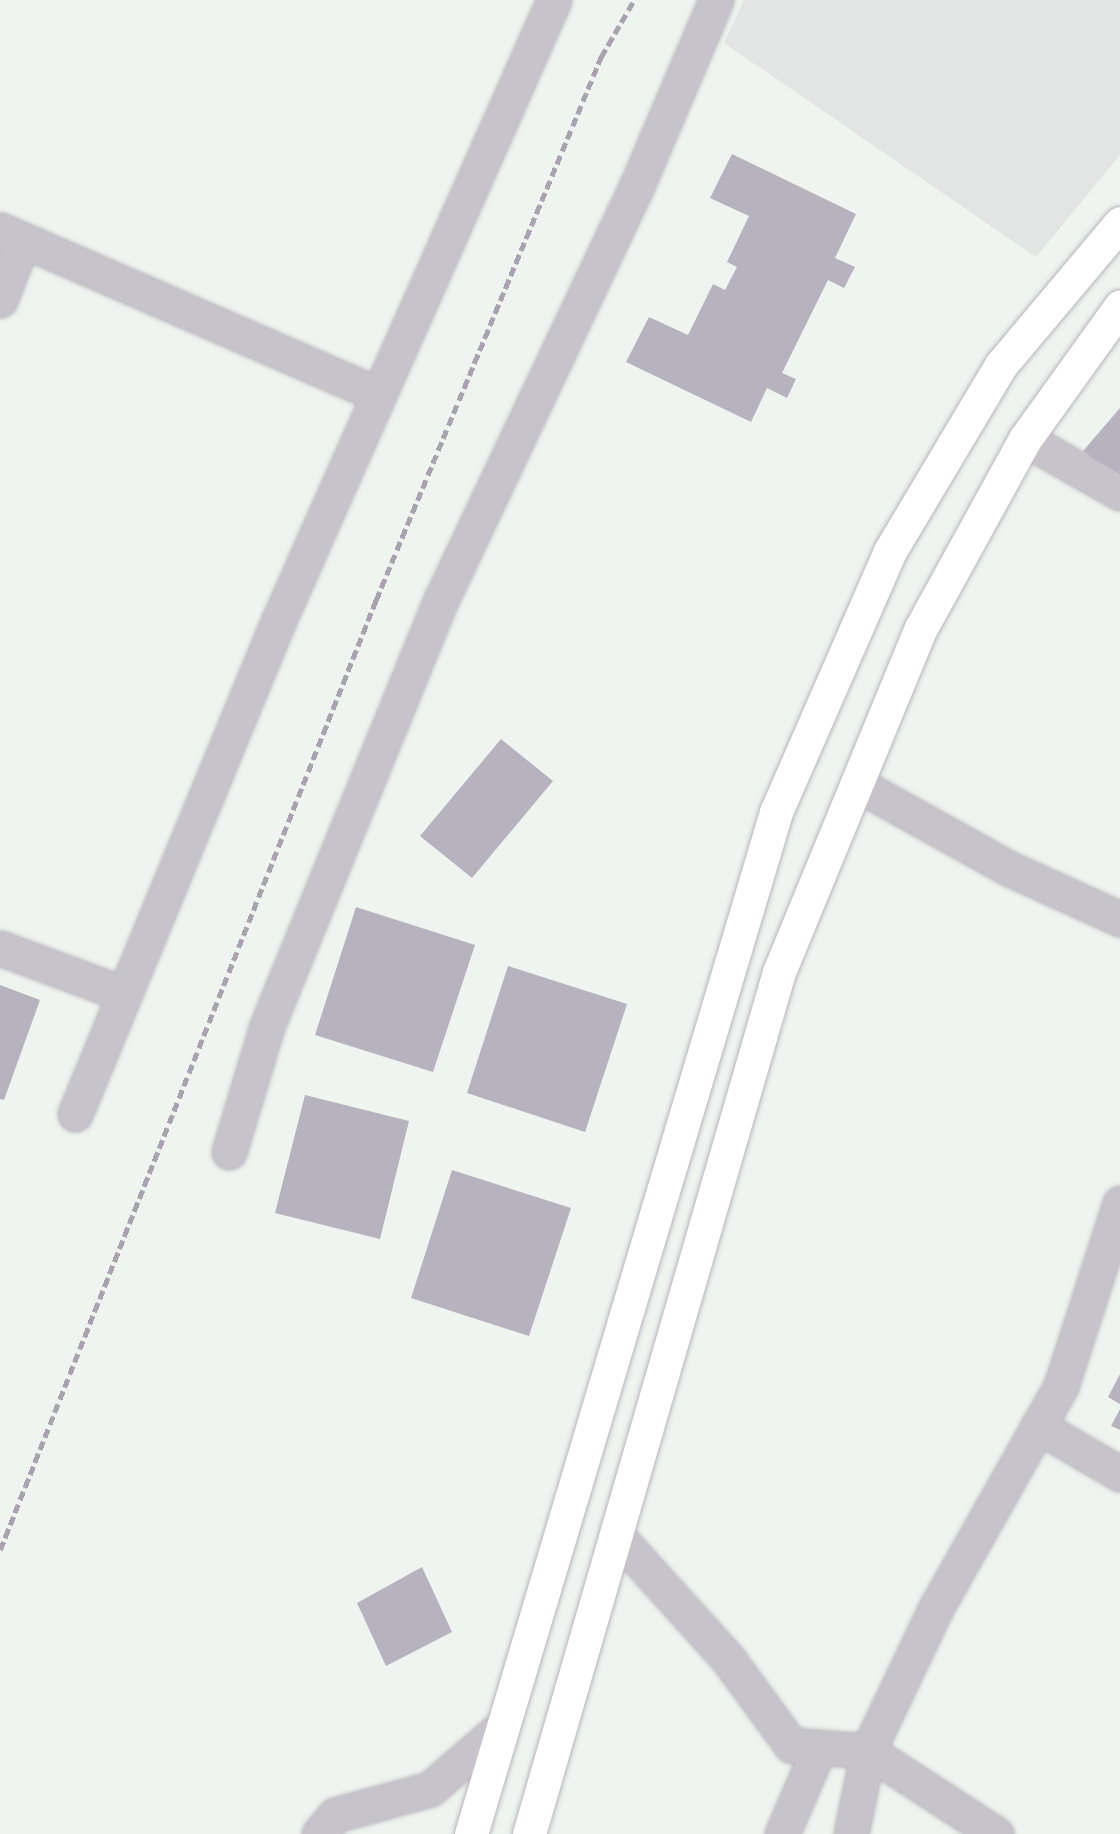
<!DOCTYPE html>
<style>
body{margin:0}
#map{position:relative;width:1120px;height:1834px;overflow:hidden;background:#eff4f0;font-family:"Sofia Sans Condensed",sans-serif}
div>[style]{position:absolute}
.built>*{inset:0;background:#e2e5e3}
.building>*{inset:0;background:#b7b3be}
.roads{filter:drop-shadow(0 0 2px #b8b4bc) drop-shadow(0 0 2px #b8b4bc)}
.minor>*{height:33px;margin:-16.5px;padding:0 16.5px;transform-origin:16.5px;border-radius:16.5px;background:#c7c3ca}
.major>*{height:33px;margin:-16.5px;padding:0 16.5px;transform-origin:16.5px;border-radius:16.5px;background:#fff}
.rail>*{height:4.5px;margin-top:-2.25px;transform-origin:0;background:repeating-linear-gradient(90deg,#a8a3af 0 9px,transparent 0 13.5px)}
span{translate:-50% -50%;white-space:nowrap;text-align:center;line-height:1.15;-webkit-text-stroke:6px #fff;paint-order:stroke}
</style>
<div id="map">
<div class="built">
<div style="clip-path:polygon(744px 0,1120px 0,1120px 155px,1036px 257px,724px 43px)"></div>
</div>
<div class="building">
<div style="clip-path:polygon(732px 154px,856px 214px,835px 258px,855px 267px,844px 288px,828px 280px,782px 373px,796px 379px,787px 398px,767px 388px,751px 422px,626px 362px,649px 317px,688px 335px,713px 284px,725px 290px,737px 267px,727px 262px,749px 216px,710px 198px)"></div>
<div style="clip-path:polygon(1120px 408px,1120px 479px,1083px 451px)"></div>
<div style="clip-path:polygon(501px 739px,553px 781px,472px 878px,420px 836px)"></div>
<div style="clip-path:polygon(356px 907px,475px 945px,433px 1072px,315px 1035px)"></div>
<div style="clip-path:polygon(508px 966px,627px 1004px,585px 1132px,467px 1093px)"></div>
<div style="clip-path:polygon(0 985px,40px 1000px,4px 1100px,0 1099px)"></div>
<div style="clip-path:polygon(305px 1095px,409px 1121px,380px 1239px,275px 1213px)"></div>
<div style="clip-path:polygon(452px 1170px,571px 1208px,529px 1336px,411px 1298px)"></div>
<div style="clip-path:polygon(1120px 1374px,1120px 1404px,1108px 1397px)"></div>
<div style="clip-path:polygon(1120px 1409px,1120px 1430px,1111px 1426px)"></div>
<div style="clip-path:polygon(422px 1567px,452px 1632px,386px 1666px,357px 1603px)"></div>
</div>
<div class="roads">
<div class="minor">
<div style="left:0;top:230px;width:412px;rotate:23.5deg"></div>
<div style="left:0;top:300px;width:64px;rotate:-69deg"></div>
<div style="left:1025px;top:439px;width:109px;rotate:29.6deg"></div>
<div style="left:857px;top:784px;width:173px;rotate:29.1deg"></div>
<div style="left:1008px;top:868px;width:123px;rotate:24.5deg"></div>
<div style="left:0;top:948px;width:132px;rotate:20.4deg"></div>
<div style="left:75px;top:1114px;width:532px;rotate:-67.58deg"></div>
<div style="left:278px;top:622px;width:680px;rotate:-66.07deg"></div>
<div style="left:229px;top:1152px;width:132px;rotate:-73.2deg"></div>
<div style="left:267px;top:1026px;width:462px;rotate:-67.8deg"></div>
<div style="left:442px;top:598px;width:459px;rotate:-64.7deg"></div>
<div style="left:638px;top:183px;width:199px;rotate:-66.9deg"></div>
<div style="left:1038px;top:1426px;width:95px;rotate:30.3deg"></div>
<div style="left:616px;top:1535px;width:167px;rotate:47.9deg"></div>
<div style="left:728px;top:1659px;width:107px;rotate:53.8deg"></div>
<div style="left:791px;top:1745px;width:77px;rotate:4.5deg"></div>
<div style="left:868px;top:1751px;width:153px;rotate:33deg"></div>
<div style="left:319px;top:1834px;width:25px;rotate:-50deg"></div>
<div style="left:335px;top:1815px;width:98px;rotate:-15.3deg"></div>
<div style="left:430px;top:1789px;width:96px;rotate:-40.8deg"></div>
<div style="left:782px;top:1834px;width:94px;rotate:-66.7deg"></div>
<div style="left:851px;top:1834px;width:85px;rotate:-78.4deg"></div>
<div style="left:868px;top:1751px;width:158px;rotate:-64.6deg"></div>
<div style="left:936px;top:1608px;width:255px;rotate:-60.6deg"></div>
<div style="left:1061px;top:1386px;width:192px;rotate:-72.1deg"></div>
</div>
<div class="major">
<div style="left:471px;top:1834px;width:1067px;rotate:-73.38deg"></div>
<div style="left:776px;top:812px;width:285px;rotate:-66.4deg"></div>
<div style="left:890px;top:551px;width:217px;rotate:-59.2deg"></div>
<div style="left:1001px;top:365px;width:185px;rotate:-50deg"></div>
<div style="left:529px;top:1834px;width:898px;rotate:-73.83deg"></div>
<div style="left:779px;top:972px;width:372px;rotate:-67.6deg"></div>
<div style="left:921px;top:628px;width:216px;rotate:-61.2deg"></div>
<div style="left:1025px;top:439px;width:163px;rotate:-54.3deg"></div>
</div>
</div>
<div class="rail">
<div style="left:0;top:1550px;width:1022px;rotate:-68.41deg"></div>
<div style="left:376px;top:600px;width:588px;rotate:-67.49deg"></div>
<div style="left:601px;top:57px;width:66px;rotate:-59.9deg"></div>
</div>
</div>
